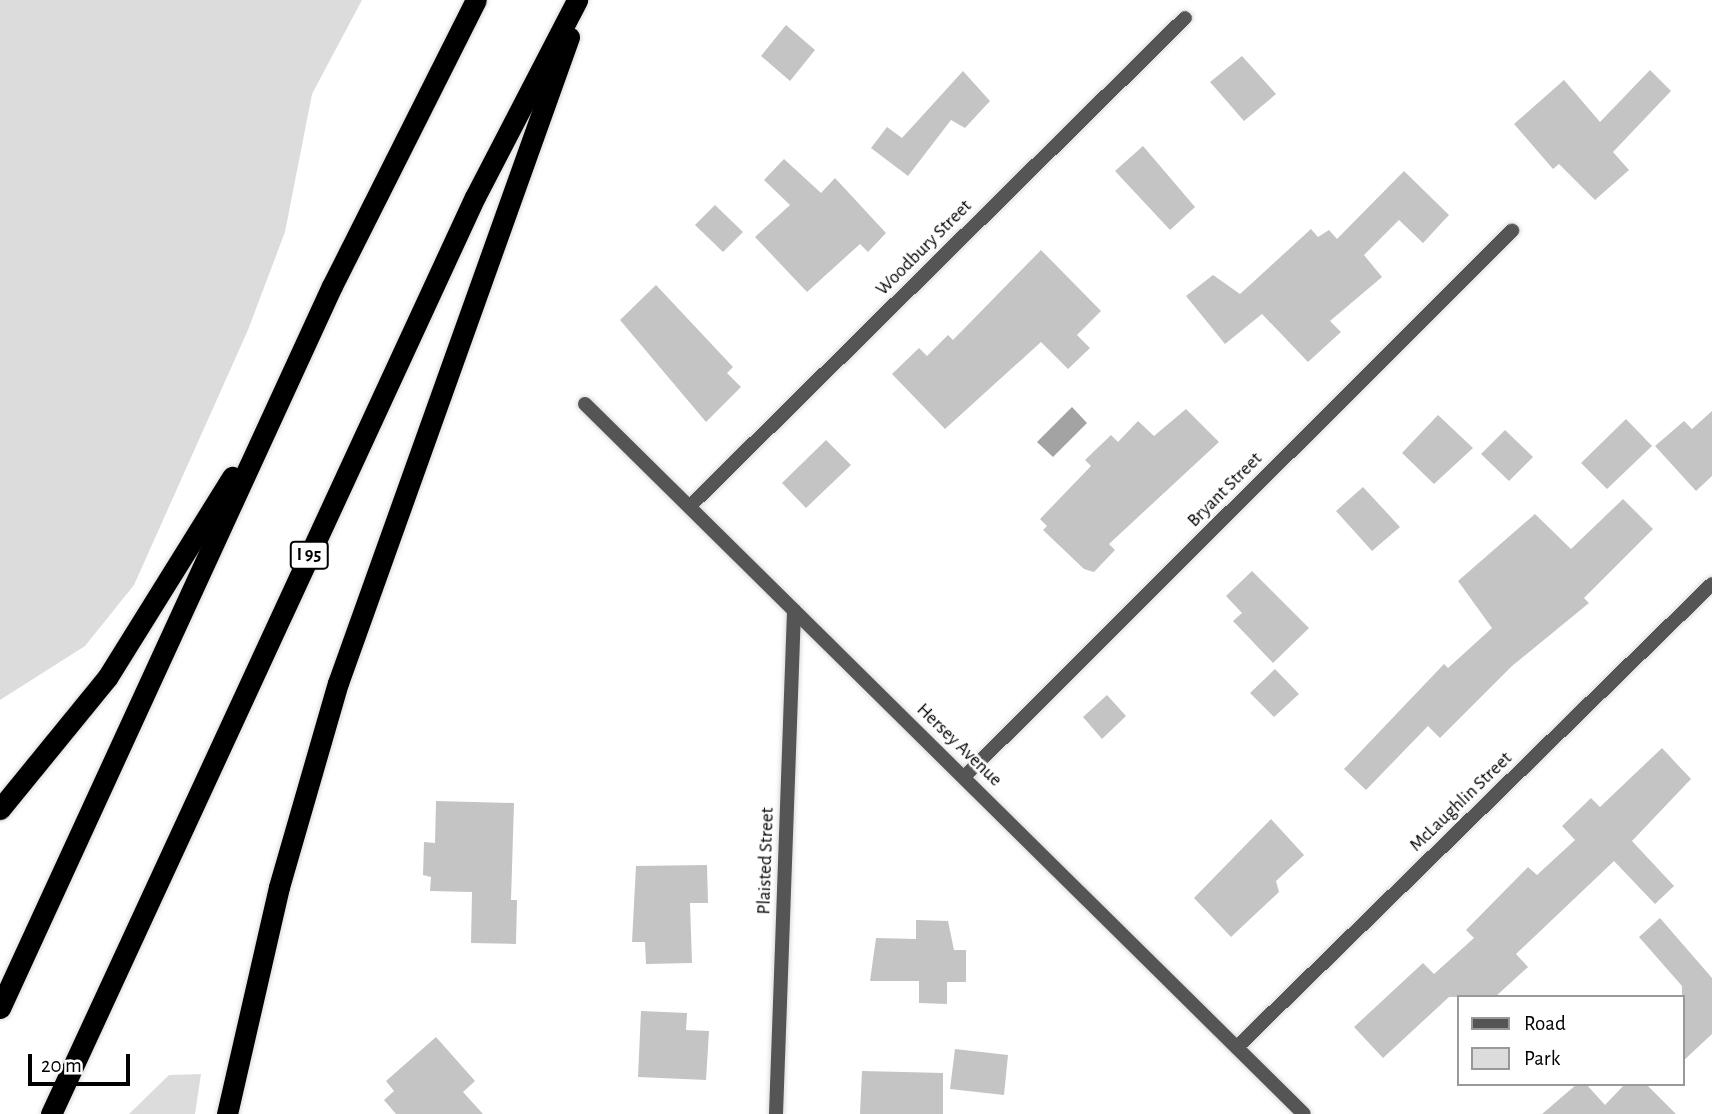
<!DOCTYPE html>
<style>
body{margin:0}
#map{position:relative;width:1712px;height:1114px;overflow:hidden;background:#fff;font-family:"Alegreya Sans",sans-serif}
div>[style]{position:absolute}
.green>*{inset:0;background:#dcdcdc}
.water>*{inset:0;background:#a3a3a3}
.building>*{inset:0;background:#c4c4c4}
.roads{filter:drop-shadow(0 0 2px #dbdbdb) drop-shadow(0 0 2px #dbdbdb)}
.minor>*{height:14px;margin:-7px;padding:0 7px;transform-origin:7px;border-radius:7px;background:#555}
.motorway>*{height:21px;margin:-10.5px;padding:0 10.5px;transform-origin:10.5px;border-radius:10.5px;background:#000}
span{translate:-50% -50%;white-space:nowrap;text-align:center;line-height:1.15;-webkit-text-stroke:5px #fff;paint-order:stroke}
.shield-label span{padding:2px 5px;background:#fff;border:2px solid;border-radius:5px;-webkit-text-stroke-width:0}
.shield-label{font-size:18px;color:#000;font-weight:700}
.street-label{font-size:19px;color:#000}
.legend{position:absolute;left:1457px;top:995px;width:228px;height:91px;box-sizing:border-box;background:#fff;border:2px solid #999;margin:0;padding:9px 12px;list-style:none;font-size:21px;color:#000}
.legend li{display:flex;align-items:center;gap:14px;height:35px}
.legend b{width:35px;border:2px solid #999}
.scale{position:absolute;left:28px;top:1054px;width:102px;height:32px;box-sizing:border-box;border:4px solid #000;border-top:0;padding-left:9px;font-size:21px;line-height:24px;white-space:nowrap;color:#000;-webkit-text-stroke:5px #fff;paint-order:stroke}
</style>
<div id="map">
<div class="green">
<div style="clip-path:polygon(0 0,362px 0,312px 94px,285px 232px,248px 330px,134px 585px,85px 646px,0 700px)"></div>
<div style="clip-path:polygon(201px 1074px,195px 1114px,129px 1114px,169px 1075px)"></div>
</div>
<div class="water">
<div style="clip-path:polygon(1072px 407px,1087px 423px,1053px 457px,1037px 442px)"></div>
</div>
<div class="building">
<div style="clip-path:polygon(786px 25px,815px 50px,790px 81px,761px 56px)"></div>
<div style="clip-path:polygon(1242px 56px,1276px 94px,1244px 121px,1210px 82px)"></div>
<div style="clip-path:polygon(1650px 70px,1671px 91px,1613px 152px,1629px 170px,1595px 200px,1559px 164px,1553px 169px,1514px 124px,1564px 80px,1600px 122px)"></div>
<div style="clip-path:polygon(963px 71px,990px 101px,965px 128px,951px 120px,908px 176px,871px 148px,887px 127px,902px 138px)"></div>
<div style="clip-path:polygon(1143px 146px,1195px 207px,1170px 230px,1115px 171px)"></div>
<div style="clip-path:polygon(784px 159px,821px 193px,835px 178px,886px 233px,868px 252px,860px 244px,807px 292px,755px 237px,790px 205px,764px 180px)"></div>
<div style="clip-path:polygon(1404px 171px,1449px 215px,1423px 243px,1399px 220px,1364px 255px,1382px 277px,1330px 321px,1341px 332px,1308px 362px,1262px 314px,1225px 344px,1186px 296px,1213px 275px,1240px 294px,1311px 229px,1318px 237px,1329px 230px,1337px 239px)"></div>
<div style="clip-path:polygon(715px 205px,743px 232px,723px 252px,695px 225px)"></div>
<div style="clip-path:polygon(1041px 250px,1101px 311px,1077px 335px,1090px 348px,1068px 369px,1041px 342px,945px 429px,892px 374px,919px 348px,927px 356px,948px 335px,953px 340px)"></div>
<div style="clip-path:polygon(656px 285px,733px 367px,727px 373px,741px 387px,706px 422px,620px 320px)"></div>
<div style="clip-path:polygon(1186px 409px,1219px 442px,1109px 544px,1115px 550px,1094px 572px,1084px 569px,1043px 530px,1047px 526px,1040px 519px,1091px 466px,1085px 460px,1111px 435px,1118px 442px,1138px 421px,1154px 436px)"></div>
<div style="clip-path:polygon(1712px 411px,1712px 476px,1696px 491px,1655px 446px,1684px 421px,1692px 429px)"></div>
<div style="clip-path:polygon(1438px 415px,1473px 448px,1434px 484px,1402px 453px)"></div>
<div style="clip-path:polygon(1626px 419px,1652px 446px,1607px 489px,1581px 463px)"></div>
<div style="clip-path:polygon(1505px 430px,1533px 457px,1509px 481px,1481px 454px)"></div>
<div style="clip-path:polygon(826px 440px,851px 465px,806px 508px,782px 483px)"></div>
<div style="clip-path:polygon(1363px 487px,1400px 527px,1372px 551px,1336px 511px)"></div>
<div style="clip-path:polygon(1623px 499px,1653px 529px,1584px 598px,1589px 603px,1512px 666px,1440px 738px,1428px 726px,1366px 790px,1344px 769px,1444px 664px,1448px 668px,1492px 628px,1458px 581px,1535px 514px,1571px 549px)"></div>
<div style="clip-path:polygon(1252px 571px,1309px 628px,1273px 663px,1233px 621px,1242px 613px,1226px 596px)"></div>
<div style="clip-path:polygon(1275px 669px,1299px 694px,1274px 717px,1250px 693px)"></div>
<div style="clip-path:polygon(1107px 695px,1126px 716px,1102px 739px,1083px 717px)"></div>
<div style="clip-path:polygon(1662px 748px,1691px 779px,1632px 841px,1674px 886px,1655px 904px,1614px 861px,1516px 954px,1528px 967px,1495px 997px,1449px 997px,1383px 1058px,1354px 1027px,1423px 963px,1434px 974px,1474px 938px,1466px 930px,1528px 867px,1537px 875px,1575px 840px,1562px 826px,1591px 798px,1600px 807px)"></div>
<div style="clip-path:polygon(436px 801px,514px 803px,511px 900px,517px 900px,516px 944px,471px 943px,472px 892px,430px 891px,431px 877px,423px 875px,424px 842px,435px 843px)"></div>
<div style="clip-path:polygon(1271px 819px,1304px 855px,1276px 881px,1279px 892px,1231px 937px,1194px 898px)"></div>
<div style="clip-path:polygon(707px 865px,708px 903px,690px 903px,692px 963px,646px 964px,645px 942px,632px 942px,636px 866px)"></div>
<div style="clip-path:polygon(1660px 918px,1712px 978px,1712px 1034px,1682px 1062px,1682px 986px,1639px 937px)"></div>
<div style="clip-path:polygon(916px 920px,948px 921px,954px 950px,966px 950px,966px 982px,947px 982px,947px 1004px,919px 1003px,919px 981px,870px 981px,876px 938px,916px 939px)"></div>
<div style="clip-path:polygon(641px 1011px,687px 1013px,686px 1030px,709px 1031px,706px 1080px,638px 1077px)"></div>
<div style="clip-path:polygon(436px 1037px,475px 1081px,463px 1092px,483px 1114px,396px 1114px,384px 1100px,394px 1091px,386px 1081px)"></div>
<div style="clip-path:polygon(955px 1049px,1008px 1055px,1004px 1095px,950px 1089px)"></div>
<div style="clip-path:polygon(862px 1071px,943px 1073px,943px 1114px,860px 1114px)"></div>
<div style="clip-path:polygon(1577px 1084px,1586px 1084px,1605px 1105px,1625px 1084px,1646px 1084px,1676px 1114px,1542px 1114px)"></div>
</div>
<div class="roads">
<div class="minor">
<div style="left:585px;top:404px;width:1010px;rotate:44.64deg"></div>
<div style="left:690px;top:506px;width:695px;rotate:-44.59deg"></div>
<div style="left:964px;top:777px;width:774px;rotate:-44.9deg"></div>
<div style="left:1237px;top:1047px;width:663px;rotate:-44.27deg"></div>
<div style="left:776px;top:1114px;width:504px;rotate:-87.95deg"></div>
</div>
<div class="motorway">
<div style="left:0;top:809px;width:169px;rotate:-50.8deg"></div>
<div style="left:107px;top:678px;width:237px;rotate:-58.1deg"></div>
<div style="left:0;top:1008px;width:795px;rotate:-65.31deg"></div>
<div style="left:332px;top:286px;width:320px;rotate:-63.3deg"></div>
<div style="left:51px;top:1114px;width:1010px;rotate:-65.19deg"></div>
<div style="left:475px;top:197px;width:222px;rotate:-62.6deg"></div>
<div style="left:227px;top:1114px;width:233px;rotate:-77.1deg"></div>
<div style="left:279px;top:887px;width:212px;rotate:-73.9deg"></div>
<div style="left:338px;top:683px;width:686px;rotate:-70.32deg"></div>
</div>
</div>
<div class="shield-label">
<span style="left:309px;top:555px">I 95</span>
</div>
<div class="street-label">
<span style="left:924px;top:248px;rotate:-45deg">Woodbury Street</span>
<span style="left:1225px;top:490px;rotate:-45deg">Bryant Street</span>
<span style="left:959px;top:745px;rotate:44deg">Hersey Avenue</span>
<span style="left:1461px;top:802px;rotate:-44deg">McLaughlin Street</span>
<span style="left:766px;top:861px;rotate:-88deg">Plaisted Street</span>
</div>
<ul class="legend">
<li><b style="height:9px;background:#555"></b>Road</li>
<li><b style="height:19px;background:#dcdcdc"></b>Park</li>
</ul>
<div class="scale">20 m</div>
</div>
